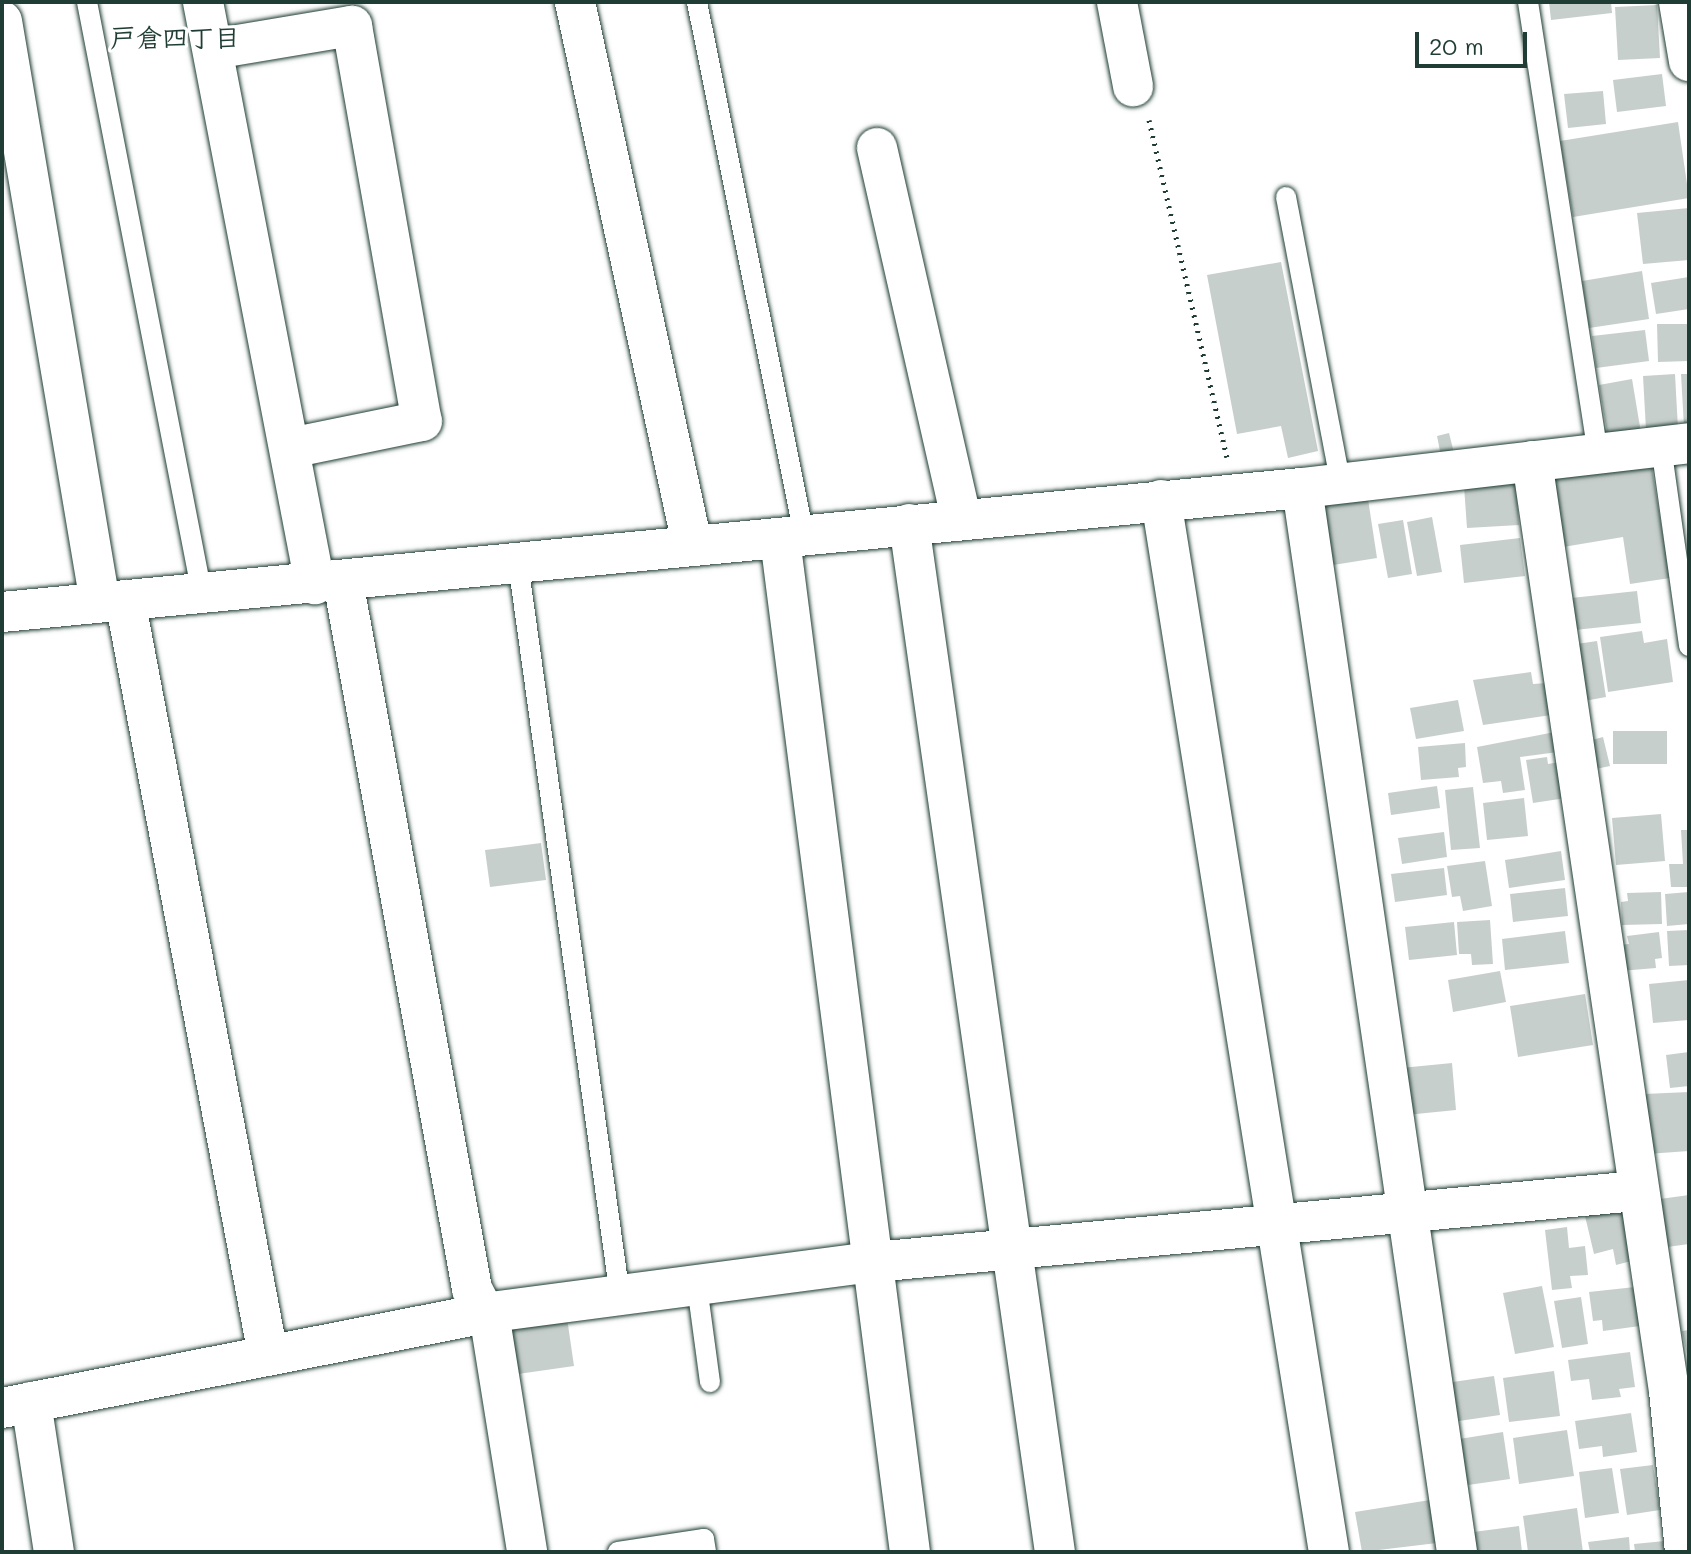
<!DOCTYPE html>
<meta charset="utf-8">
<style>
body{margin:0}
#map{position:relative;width:1691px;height:1554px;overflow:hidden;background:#fff;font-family:Mali,"Klee One",sans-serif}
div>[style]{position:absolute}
.building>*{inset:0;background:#c7cfcc}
.path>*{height:5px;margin-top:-2.5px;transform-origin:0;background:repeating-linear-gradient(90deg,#1f3d34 0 2px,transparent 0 8px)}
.roads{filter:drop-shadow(0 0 2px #1f3d34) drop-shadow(0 0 2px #1f3d34)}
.service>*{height:20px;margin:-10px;padding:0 10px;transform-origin:10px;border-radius:10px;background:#fff}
.minor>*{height:40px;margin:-20px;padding:0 20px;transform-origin:20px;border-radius:20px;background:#fff}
span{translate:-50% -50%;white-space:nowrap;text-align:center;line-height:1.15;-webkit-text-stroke:6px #fff;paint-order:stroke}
.neighbourhood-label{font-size:26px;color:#1f3d34;font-weight:700}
.frame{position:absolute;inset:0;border:4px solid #1f3d34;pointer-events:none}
.scale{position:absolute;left:1415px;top:32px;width:112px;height:36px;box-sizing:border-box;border:4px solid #1f3d34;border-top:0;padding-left:10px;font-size:24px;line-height:28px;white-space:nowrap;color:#1f3d34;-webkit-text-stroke:6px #fff;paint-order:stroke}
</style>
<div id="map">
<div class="building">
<div style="clip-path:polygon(1549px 2px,1611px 2px,1612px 13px,1551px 20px)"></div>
<div style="clip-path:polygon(1657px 5px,1660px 58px,1618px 60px,1615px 7px)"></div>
<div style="clip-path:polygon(1662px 74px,1666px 106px,1617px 112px,1613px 80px)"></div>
<div style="clip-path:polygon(1603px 91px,1606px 124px,1568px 128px,1564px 94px)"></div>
<div style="clip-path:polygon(1678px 122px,1689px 198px,1573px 217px,1560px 141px)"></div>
<div style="clip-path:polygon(1689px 208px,1689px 260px,1643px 264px,1637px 213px)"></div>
<div style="clip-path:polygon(1281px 262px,1318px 451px,1288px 458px,1281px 426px,1237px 434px,1207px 275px)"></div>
<div style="clip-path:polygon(1642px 271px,1649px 319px,1589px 328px,1582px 281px)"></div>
<div style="clip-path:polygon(1689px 277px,1689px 309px,1656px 314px,1651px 283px)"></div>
<div style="clip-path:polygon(1657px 324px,1689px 324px,1689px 361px,1658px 362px)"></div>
<div style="clip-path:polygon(1645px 330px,1649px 361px,1596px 368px,1592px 336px)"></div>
<div style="clip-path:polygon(1675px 374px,1678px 429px,1646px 430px,1643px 376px)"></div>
<div style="clip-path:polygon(1681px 374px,1689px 374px,1689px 427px,1684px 427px)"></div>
<div style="clip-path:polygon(1632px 379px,1641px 433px,1608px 438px,1599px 385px)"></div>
<div style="clip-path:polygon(1449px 433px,1454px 453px,1441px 456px,1437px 436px)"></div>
<div style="clip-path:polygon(1651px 463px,1670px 578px,1630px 584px,1623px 537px,1563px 547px,1552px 479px)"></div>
<div style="clip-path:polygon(1516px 483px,1519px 525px,1467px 528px,1464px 486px)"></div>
<div style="clip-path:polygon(1368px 499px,1377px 558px,1327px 566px,1318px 506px)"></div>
<div style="clip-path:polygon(1432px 517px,1442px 572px,1417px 576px,1407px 522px)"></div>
<div style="clip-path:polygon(1403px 520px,1412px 574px,1388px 578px,1378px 524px)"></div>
<div style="clip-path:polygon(1520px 538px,1525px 576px,1464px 583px,1460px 545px)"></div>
<div style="clip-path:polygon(1637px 591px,1641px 623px,1565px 631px,1562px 599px)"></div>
<div style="clip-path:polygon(1642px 631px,1644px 643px,1667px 639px,1673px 682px,1608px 692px,1600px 637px)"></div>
<div style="clip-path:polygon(1597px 641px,1606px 697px,1579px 702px,1570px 645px)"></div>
<div style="clip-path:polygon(1531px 672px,1533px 684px,1547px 683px,1551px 715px,1483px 725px,1473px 680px)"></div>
<div style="clip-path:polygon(1458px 700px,1464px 731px,1416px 739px,1410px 708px)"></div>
<div style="clip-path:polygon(1613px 731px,1667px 731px,1667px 764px,1613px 764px)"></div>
<div style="clip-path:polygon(1555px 732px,1558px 752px,1520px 757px,1525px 790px,1503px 793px,1501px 781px,1483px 783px,1477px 747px)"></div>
<div style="clip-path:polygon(1603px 737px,1610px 766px,1591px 770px,1585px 742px)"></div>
<div style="clip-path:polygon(1465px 743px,1466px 767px,1458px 768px,1459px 777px,1421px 780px,1418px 747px)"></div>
<div style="clip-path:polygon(1547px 757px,1548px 764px,1560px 762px,1566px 798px,1533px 803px,1526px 760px)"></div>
<div style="clip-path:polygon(1437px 786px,1440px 808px,1391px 815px,1388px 793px)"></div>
<div style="clip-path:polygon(1473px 787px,1480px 848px,1451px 850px,1445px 790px)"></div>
<div style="clip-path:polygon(1524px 798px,1528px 836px,1487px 840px,1483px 803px)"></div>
<div style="clip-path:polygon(1661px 814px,1665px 861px,1616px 865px,1612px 818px)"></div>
<div style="clip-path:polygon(1681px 830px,1689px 830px,1689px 887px,1671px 887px,1669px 864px,1683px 864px)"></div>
<div style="clip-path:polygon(1444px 832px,1447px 857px,1402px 864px,1398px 838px)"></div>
<div style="clip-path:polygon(541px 843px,546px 880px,490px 887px,485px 850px)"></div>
<div style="clip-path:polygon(1561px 851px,1565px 880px,1509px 888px,1505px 860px)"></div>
<div style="clip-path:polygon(1485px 861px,1492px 906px,1463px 911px,1460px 896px,1452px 897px,1447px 866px)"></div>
<div style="clip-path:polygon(1444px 868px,1447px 895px,1395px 902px,1391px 874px)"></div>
<div style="clip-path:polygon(1565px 888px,1568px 916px,1513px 922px,1510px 894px)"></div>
<div style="clip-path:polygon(1661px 892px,1662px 924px,1622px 925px,1621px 902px,1628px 901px,1627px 893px)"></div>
<div style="clip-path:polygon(1689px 892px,1689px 924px,1667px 926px,1665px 894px)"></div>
<div style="clip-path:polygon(1490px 920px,1493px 964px,1472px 965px,1471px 954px,1459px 954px,1457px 922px)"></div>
<div style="clip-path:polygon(1454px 922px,1457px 955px,1409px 960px,1405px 927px)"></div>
<div style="clip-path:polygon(1689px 930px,1689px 965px,1669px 966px,1667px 931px)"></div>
<div style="clip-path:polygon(1565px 931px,1569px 963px,1505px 970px,1502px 939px)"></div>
<div style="clip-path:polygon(1659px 932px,1662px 958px,1655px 959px,1656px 968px,1620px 971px,1617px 945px,1629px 944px,1627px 936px)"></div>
<div style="clip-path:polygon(1500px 971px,1506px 1002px,1453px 1012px,1448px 980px)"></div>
<div style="clip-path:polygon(1689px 980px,1689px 1020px,1653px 1023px,1649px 984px)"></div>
<div style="clip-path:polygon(1585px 994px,1593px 1045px,1518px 1057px,1510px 1006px)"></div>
<div style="clip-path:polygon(1689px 1052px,1689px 1086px,1670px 1088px,1666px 1055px)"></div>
<div style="clip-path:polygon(1452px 1063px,1456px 1110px,1406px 1115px,1401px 1068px)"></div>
<div style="clip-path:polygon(1689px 1092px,1689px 1151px,1647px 1154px,1644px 1094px)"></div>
<div style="clip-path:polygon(1689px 1195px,1689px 1244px,1667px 1247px,1660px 1199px)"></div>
<div style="clip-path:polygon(1623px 1208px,1635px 1260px,1616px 1265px,1613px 1249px,1594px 1254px,1585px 1216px)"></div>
<div style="clip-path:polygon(1567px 1227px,1569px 1248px,1585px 1246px,1588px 1275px,1570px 1276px,1572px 1288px,1552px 1290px,1545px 1230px)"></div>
<div style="clip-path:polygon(1542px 1286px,1554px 1347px,1515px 1354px,1503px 1293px)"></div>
<div style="clip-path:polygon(1635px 1287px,1640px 1326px,1603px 1331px,1602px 1320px,1593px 1321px,1589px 1292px)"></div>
<div style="clip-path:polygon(1581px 1297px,1588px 1344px,1562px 1348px,1554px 1301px)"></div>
<div style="clip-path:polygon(567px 1318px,574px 1366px,511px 1375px,503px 1328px)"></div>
<div style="clip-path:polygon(1689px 1330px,1689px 1358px,1688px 1359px,1682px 1331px)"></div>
<div style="clip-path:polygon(1630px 1352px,1635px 1387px,1619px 1389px,1621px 1397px,1592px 1400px,1589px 1379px,1571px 1381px,1568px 1360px)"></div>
<div style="clip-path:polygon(1554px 1371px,1560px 1416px,1509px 1422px,1503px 1378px)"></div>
<div style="clip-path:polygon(1494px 1376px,1500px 1415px,1452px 1422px,1446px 1383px)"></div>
<div style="clip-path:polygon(1631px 1413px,1637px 1452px,1603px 1457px,1602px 1446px,1579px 1449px,1575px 1421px)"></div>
<div style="clip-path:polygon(1567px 1430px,1574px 1476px,1519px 1484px,1513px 1438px)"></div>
<div style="clip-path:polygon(1503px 1432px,1510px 1479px,1461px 1486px,1453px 1440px)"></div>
<div style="clip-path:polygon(1653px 1465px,1660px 1510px,1627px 1515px,1620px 1469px)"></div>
<div style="clip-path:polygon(1612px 1468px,1619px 1513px,1585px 1518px,1579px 1472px)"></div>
<div style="clip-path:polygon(1430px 1500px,1437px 1543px,1362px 1552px,1355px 1512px)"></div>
<div style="clip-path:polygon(1577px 1508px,1583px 1552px,1528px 1552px,1523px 1516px)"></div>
<div style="clip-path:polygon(1519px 1526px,1522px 1552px,1469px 1552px,1466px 1533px)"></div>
<div style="clip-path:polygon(1629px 1537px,1630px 1552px,1590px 1552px,1588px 1542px)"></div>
<div style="clip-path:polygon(1675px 1540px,1677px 1552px,1635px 1552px,1634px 1544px)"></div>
</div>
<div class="path">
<div style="left:1149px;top:120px;width:346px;rotate:77deg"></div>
</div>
<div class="roads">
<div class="service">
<div style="left:87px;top:2px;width:603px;rotate:79.01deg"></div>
<div style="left:697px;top:2px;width:544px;rotate:78.65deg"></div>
<div style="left:1528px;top:2px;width:453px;rotate:81.2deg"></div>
<div style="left:1286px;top:197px;width:292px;rotate:79.2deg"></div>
<div style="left:1661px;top:446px;width:202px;rotate:82deg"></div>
<div style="left:518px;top:563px;width:740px;rotate:82.08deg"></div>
<div style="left:697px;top:1286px;width:97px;rotate:82.3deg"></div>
<div style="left:618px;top:1552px;width:87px;rotate:-8.6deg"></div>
<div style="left:704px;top:1539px;width:13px;rotate:81deg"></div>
</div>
<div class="minor">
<div style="left:203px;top:2px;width:593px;rotate:79.11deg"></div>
<div style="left:575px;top:2px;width:554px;rotate:77.82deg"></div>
<div style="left:1117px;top:2px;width:86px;rotate:79.2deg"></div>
<div style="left:1679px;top:2px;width:60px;rotate:80.4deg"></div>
<div style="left:2px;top:21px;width:589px;rotate:80.43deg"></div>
<div style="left:214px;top:49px;width:140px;rotate:-9.5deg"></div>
<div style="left:352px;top:26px;width:401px;rotate:80deg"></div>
<div style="left:422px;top:421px;width:135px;rotate:168.4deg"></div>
<div style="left:877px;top:148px;width:380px;rotate:77.2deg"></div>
<div style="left:1532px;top:461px;width:940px;rotate:81.62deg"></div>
<div style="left:1669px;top:1391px;width:162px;rotate:84.3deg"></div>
<div style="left:1302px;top:488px;width:1075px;rotate:81.71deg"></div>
<div style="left:1161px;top:500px;width:1065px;rotate:80.93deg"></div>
<div style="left:909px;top:524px;width:1038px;rotate:81.92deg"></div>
<div style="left:780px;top:539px;width:1021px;rotate:82.69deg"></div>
<div style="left:343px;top:581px;width:720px;rotate:79.67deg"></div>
<div style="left:472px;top:1289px;width:42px;rotate:62.8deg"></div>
<div style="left:491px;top:1326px;width:229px;rotate:80.9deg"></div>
<div style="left:125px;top:600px;width:768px;rotate:79.27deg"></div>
<div style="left:2px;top:612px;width:1306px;rotate:-5.45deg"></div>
<div style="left:1302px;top:488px;width:390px;rotate:-6.6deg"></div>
<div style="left:31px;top:1402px;width:152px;rotate:81.3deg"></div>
<div style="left:2px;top:1408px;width:491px;rotate:-11.1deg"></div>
<div style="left:484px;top:1313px;width:393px;rotate:-7.5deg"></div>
<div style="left:874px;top:1262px;width:766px;rotate:-5.32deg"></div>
</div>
</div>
<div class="neighbourhood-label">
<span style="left:175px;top:38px">戸倉四丁目</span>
</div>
<div class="frame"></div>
<div class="scale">20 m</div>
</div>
